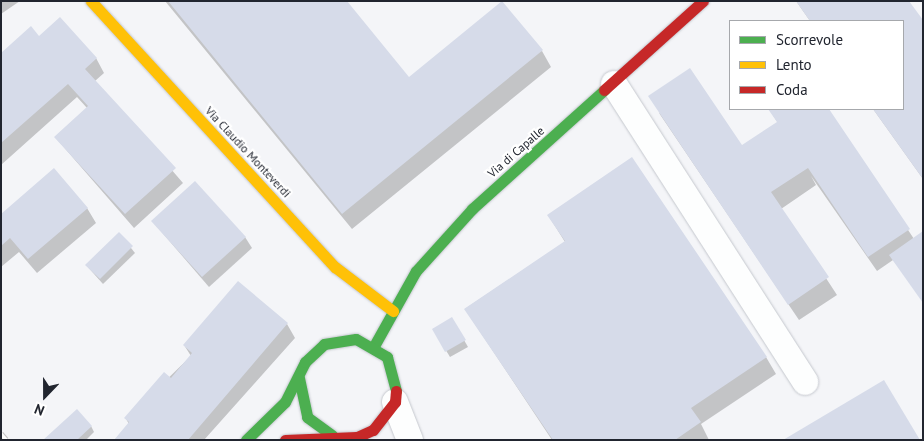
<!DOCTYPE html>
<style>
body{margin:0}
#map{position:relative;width:924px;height:441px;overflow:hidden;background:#f4f5f8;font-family:"PT Sans",sans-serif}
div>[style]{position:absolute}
.shadow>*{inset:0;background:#0003}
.building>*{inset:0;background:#d6dbe9}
.roads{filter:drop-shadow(0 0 1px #c5c8ce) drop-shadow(0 0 1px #c5c8ce)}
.street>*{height:26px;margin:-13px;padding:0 13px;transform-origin:13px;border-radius:13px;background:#fdfefe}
.fast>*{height:11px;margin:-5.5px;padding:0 5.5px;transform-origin:5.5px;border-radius:5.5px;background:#4caf50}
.slow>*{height:11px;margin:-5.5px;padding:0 5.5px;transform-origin:5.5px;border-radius:5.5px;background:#ffc107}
.jam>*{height:11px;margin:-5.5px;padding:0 5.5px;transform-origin:5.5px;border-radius:5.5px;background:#c62828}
.rail>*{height:5.5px;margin-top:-2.75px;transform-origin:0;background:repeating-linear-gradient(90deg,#fff 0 11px,#c3c3c4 0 22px);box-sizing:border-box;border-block:1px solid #c3c3c4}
span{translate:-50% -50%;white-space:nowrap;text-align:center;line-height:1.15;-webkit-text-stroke:4.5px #fff;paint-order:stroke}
.street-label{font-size:12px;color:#21252f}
.frame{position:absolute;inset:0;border:2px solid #21252f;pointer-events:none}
.legend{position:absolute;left:729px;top:20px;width:175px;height:90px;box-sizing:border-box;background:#fff;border:1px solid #a6a8ac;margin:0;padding:6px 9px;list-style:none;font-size:15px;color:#21252f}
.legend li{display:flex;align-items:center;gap:10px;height:25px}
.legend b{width:25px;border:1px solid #a6a8ac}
.north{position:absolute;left:20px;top:371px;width:50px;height:50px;-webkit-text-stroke:4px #fff;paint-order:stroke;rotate:202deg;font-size:14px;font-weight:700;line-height:20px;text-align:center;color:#21252f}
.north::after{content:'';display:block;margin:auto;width:18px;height:22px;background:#21252f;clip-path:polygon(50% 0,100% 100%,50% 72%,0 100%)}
</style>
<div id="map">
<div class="shadow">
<div style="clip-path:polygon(1px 1px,20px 1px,1px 14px)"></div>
<div style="clip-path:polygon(165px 1px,345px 1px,409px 79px,542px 51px,551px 67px,352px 229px)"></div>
<div style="clip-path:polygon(796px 1px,923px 22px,923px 179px,873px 109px,903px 109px,903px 21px,810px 21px)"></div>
<div style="clip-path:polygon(39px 37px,96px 58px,104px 73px,95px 81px,183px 183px,134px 228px,55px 137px,87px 108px,77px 97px,1px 165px,1px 55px)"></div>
<div style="clip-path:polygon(769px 109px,828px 109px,914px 239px,897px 265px,893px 260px,877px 271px,811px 176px,816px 185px,781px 209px,837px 295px,799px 320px,659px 113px,742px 147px,778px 123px)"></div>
<div style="clip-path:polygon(87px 208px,96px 223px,37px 273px,19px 252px,1px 267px,1px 216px)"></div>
<div style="clip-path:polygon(548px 215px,766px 357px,776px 374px,701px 424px,709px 440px,552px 440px,465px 309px,565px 242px)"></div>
<div style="clip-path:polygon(153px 222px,245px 237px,252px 248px,209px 287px)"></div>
<div style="clip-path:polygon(119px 233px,135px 253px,103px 284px,86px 265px)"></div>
<div style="clip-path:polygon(452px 319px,468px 347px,450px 357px,433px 329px)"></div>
<div style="clip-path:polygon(287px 324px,295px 338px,204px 440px,116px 440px,129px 424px,126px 419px,191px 356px,184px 345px)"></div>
<div style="clip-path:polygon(91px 426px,94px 432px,86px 440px,45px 440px)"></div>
</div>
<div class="building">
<div style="clip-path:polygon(168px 1px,347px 1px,409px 77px,502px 1px,543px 50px,342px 214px)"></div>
<div style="clip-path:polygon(796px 1px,909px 1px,923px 20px,923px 179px,873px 109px,903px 109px,903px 21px,810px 21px)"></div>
<div style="clip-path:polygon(60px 17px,97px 58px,85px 69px,176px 168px,125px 214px,54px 137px,88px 106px,68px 84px,1px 143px,1px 53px,31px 26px,39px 36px)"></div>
<div style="clip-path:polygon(690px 68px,742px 145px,777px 122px,768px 109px,829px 109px,910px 229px,868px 257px,808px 168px,771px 192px,829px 277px,788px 305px,648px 96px)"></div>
<div style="clip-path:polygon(632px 157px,767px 357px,691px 408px,701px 422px,675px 440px,553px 440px,464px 309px,565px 241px,547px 215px)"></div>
<div style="clip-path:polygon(54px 168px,88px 208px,28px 259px,10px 238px,1px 246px,1px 214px)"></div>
<div style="clip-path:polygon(195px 181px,246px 237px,202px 277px,151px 221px)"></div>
<div style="clip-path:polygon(923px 231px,923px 303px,889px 255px)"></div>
<div style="clip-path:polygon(119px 232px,133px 246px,100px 279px,85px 265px)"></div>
<div style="clip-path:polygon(238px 281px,288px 323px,188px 440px,114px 440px,129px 422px,124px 418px,164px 372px,171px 378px,192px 353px,183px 345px)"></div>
<div style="clip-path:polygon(452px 317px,466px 340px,445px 352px,432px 329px)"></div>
<div style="clip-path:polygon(884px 380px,920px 440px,783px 440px)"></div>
<div style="clip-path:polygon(77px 409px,92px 426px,77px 440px,43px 440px)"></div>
</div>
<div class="roads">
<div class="street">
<div style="left:614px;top:84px;width:354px;rotate:57.3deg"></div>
<div style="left:395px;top:402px;width:41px;rotate:68.5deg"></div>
</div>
<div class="fast">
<div style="left:374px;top:346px;width:86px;rotate:-60.8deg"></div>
<div style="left:416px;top:271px;width:84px;rotate:-47.9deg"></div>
<div style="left:472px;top:209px;width:178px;rotate:-42deg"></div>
<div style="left:299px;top:378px;width:40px;rotate:78deg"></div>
<div style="left:307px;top:417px;width:31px;rotate:36deg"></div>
<div style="left:246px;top:440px;width:54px;rotate:-44.3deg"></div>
<div style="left:285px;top:402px;width:45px;rotate:-63.4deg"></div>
<div style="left:305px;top:362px;width:26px;rotate:-43deg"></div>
<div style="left:324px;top:344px;width:32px;rotate:-9deg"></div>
<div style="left:356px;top:339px;width:36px;rotate:30deg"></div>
<div style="left:387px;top:357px;width:35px;rotate:75deg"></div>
</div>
<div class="slow">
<div style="left:91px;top:1px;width:361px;rotate:47.5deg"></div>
<div style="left:335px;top:267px;width:73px;rotate:37.2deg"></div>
</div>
<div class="jam">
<div style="left:604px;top:90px;width:133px;rotate:-42deg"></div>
<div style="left:285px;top:440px;width:72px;rotate:-2.4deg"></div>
<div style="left:357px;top:437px;width:17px;rotate:-24deg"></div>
<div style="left:373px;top:430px;width:36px;rotate:-52deg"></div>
<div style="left:395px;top:402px;width:11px;rotate:-85deg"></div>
</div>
</div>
<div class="rail">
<div style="left:1px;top:434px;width:8px;rotate:50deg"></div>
</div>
<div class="street-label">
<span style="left:248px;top:152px;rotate:47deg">Via Claudio Monteverdi</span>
<span style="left:516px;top:152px;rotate:-41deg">Via di Capalle</span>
</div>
<div class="frame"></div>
<ul class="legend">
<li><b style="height:6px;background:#4caf50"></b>Scorrevole</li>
<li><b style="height:6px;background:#ffc107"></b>Lento</li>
<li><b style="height:6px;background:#c62828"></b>Coda</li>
</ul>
<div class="north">N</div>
</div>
